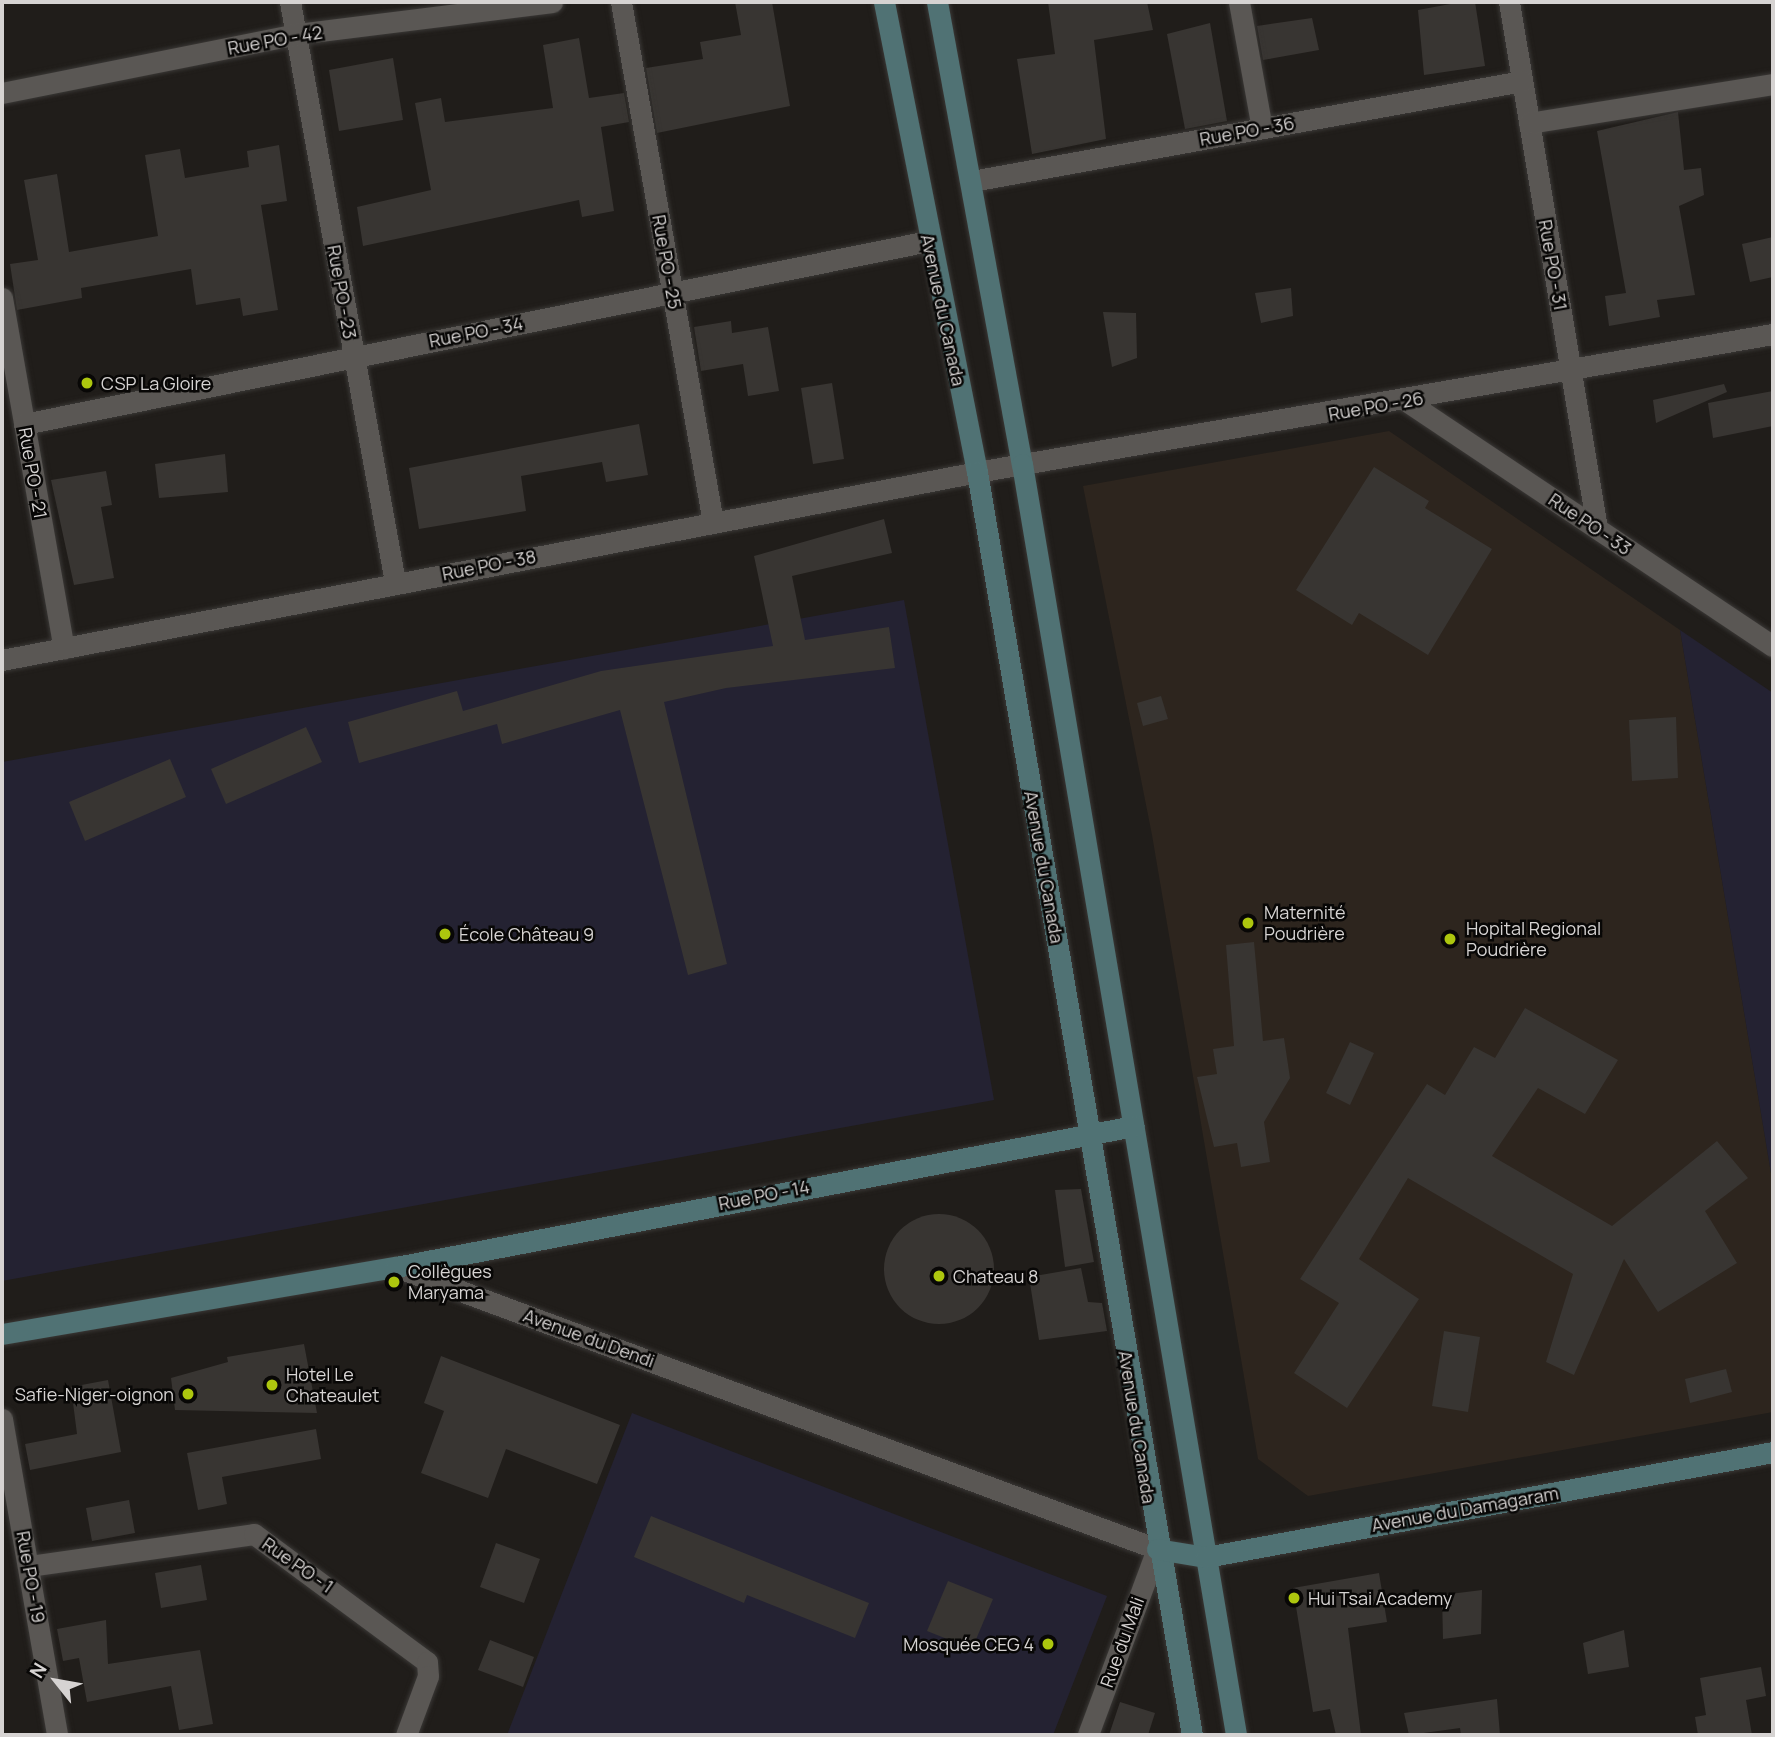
<!DOCTYPE html>
<meta charset="utf-8">
<style>
body{margin:0}
#map{position:relative;width:1775px;height:1737px;overflow:hidden;background:#201d1a;font-family:Manrope,sans-serif}
div>[style]{position:absolute}
.built>*{inset:0;background:#2d251e}
.education>*{inset:0;background:#242232}
.building>*{inset:0;background:#383532}
.round{border-radius:50%}
.roads{filter:drop-shadow(0 0 2px #3a3836) drop-shadow(0 0 2px #3a3836)}
.street>*{height:21px;margin:-10.5px;padding:0 10.5px;transform-origin:10.5px;border-radius:10.5px;background:#5a5754}
.secondary>*{height:21px;margin:-10.5px;padding:0 10.5px;transform-origin:10.5px;border-radius:10.5px;background:#507274}
.dots>*{width:19px;height:19px;translate:-50% -50%;box-sizing:border-box;border:4px solid #080706;border-radius:50%}
span{translate:-50% -50%;white-space:nowrap;text-align:center;line-height:1.15;-webkit-text-stroke:5px #080706;paint-order:stroke}
.street-label{font-size:18px;color:#d6d3d2}
.poi-label{font-size:18px;color:#d6d3d2}
.left{translate:0 -50%;text-align:left}
.right{translate:-100% -50%;text-align:right}
.frame{position:absolute;inset:0;border:4px solid #d6d3d2;pointer-events:none}
.north{position:absolute;left:21px;top:1646px;width:70px;height:70px;-webkit-text-stroke:5px #080706;paint-order:stroke;rotate:301deg;font-size:19px;font-weight:700;line-height:28px;text-align:center;color:#d6d3d2}
.north::after{content:'';display:block;margin:auto;width:24px;height:32px;background:#d6d3d2;clip-path:polygon(50% 0,100% 100%,50% 72%,0 100%)}
</style>
<div id="map">
<div class="built">
<div style="clip-path:polygon(1389px 431px,1680px 630px,1773px 1185px,1773px 1412px,1308px 1496px,1258px 1459px,1152px 835px,1083px 486px)"></div>
</div>
<div class="education">
<div style="clip-path:polygon(904px 600px,994px 1100px,2px 1281px,2px 762px)"></div>
<div style="clip-path:polygon(1680px 630px,1773px 693px,1773px 1185px)"></div>
<div style="clip-path:polygon(632px 1413px,1107px 1596px,1053px 1735px,507px 1735px)"></div>
</div>
<div class="building">
<div style="clip-path:polygon(735px 2px,772px 2px,790px 106px,657px 133px,646px 68px,703px 59px,700px 42px,741px 35px)"></div>
<div style="clip-path:polygon(1048px 2px,1147px 2px,1153px 30px,1094px 40px,1106px 139px,1032px 154px,1017px 59px,1055px 54px)"></div>
<div style="clip-path:polygon(1461px 2px,1475px 2px,1485px 66px,1424px 75px,1418px 10px)"></div>
<div style="clip-path:polygon(1312px 18px,1319px 50px,1263px 60px,1257px 26px)"></div>
<div style="clip-path:polygon(1210px 23px,1227px 121px,1185px 129px,1167px 34px)"></div>
<div style="clip-path:polygon(579px 38px,589px 98px,624px 93px,629px 122px,601px 127px,614px 211px,582px 217px,579px 200px,363px 246px,357px 207px,431px 190px,415px 103px,441px 98px,445px 122px,553px 108px,543px 45px)"></div>
<div style="clip-path:polygon(393px 58px,403px 120px,339px 131px,329px 70px)"></div>
<div style="clip-path:polygon(1678px 112px,1684px 170px,1701px 168px,1704px 195px,1679px 206px,1695px 295px,1657px 300px,1660px 317px,1609px 326px,1605px 296px,1626px 293px,1597px 131px)"></div>
<div style="clip-path:polygon(279px 145px,287px 201px,261px 205px,278px 310px,243px 316px,240px 298px,196px 305px,191px 269px,81px 288px,82px 298px,17px 310px,10px 264px,38px 260px,24px 180px,57px 174px,69px 252px,158px 236px,145px 155px,180px 149px,185px 178px,249px 167px,247px 151px)"></div>
<div style="clip-path:polygon(1773px 237px,1773px 277px,1750px 282px,1742px 244px)"></div>
<div style="clip-path:polygon(1291px 288px,1293px 316px,1261px 323px,1255px 293px)"></div>
<div style="clip-path:polygon(1103px 312px,1136px 313px,1137px 358px,1112px 367px)"></div>
<div style="clip-path:polygon(731px 321px,732px 333px,768px 327px,779px 391px,748px 396px,743px 364px,701px 371px,694px 327px)"></div>
<div style="clip-path:polygon(832px 383px,844px 459px,813px 464px,801px 388px)"></div>
<div style="clip-path:polygon(1724px 384px,1727px 392px,1656px 423px,1653px 400px)"></div>
<div style="clip-path:polygon(1773px 391px,1773px 426px,1713px 438px,1708px 403px)"></div>
<div style="clip-path:polygon(639px 424px,648px 475px,606px 482px,602px 462px,521px 476px,526px 511px,419px 529px,409px 468px)"></div>
<div style="clip-path:polygon(225px 454px,228px 492px,159px 498px,155px 464px)"></div>
<div style="clip-path:polygon(1374px 467px,1429px 501px,1425px 508px,1492px 549px,1428px 655px,1359px 613px,1352px 625px,1296px 590px)"></div>
<div style="clip-path:polygon(106px 471px,112px 505px,101px 507px,114px 578px,74px 585px,51px 480px)"></div>
<div style="clip-path:polygon(884px 519px,892px 553px,792px 576px,805px 640px,889px 627px,895px 668px,726px 688px,664px 702px,727px 964px,688px 975px,620px 710px,502px 744px,497px 724px,359px 763px,348px 722px,457px 691px,463px 711px,601px 671px,773px 646px,754px 556px)"></div>
<div style="clip-path:polygon(1161px 696px,1168px 719px,1143px 726px,1137px 703px)"></div>
<div style="clip-path:polygon(1676px 717px,1678px 778px,1632px 781px,1629px 720px)"></div>
<div style="clip-path:polygon(306px 727px,322px 762px,226px 804px,211px 769px)"></div>
<div style="clip-path:polygon(170px 759px,186px 797px,85px 841px,69px 802px)"></div>
<div style="clip-path:polygon(1254px 942px,1263px 1041px,1284px 1038px,1290px 1078px,1264px 1122px,1270px 1162px,1241px 1167px,1237px 1143px,1214px 1147px,1197px 1077px,1217px 1074px,1213px 1049px,1234px 1046px,1226px 945px)"></div>
<div style="clip-path:polygon(1525px 1008px,1618px 1060px,1585px 1114px,1538px 1088px,1492px 1156px,1612px 1226px,1717px 1141px,1748px 1178px,1705px 1211px,1737px 1263px,1658px 1312px,1624px 1259px,1574px 1375px,1546px 1362px,1573px 1274px,1408px 1178px,1359px 1259px,1419px 1299px,1347px 1408px,1294px 1373px,1339px 1303px,1300px 1279px,1427px 1084px,1445px 1095px,1474px 1047px,1495px 1058px)"></div>
<div style="clip-path:polygon(1350px 1042px,1374px 1053px,1350px 1105px,1326px 1093px)"></div>
<div style="clip-path:polygon(1081px 1189px,1094px 1262px,1065px 1267px,1055px 1190px)"></div>
<div class="round" style="left:884px;top:1214px;width:110px;height:110px"></div>
<div style="clip-path:polygon(1081px 1268px,1088px 1302px,1102px 1303px,1107px 1331px,1039px 1340px,1029px 1277px)"></div>
<div style="clip-path:polygon(1444px 1331px,1480px 1337px,1468px 1412px,1432px 1406px)"></div>
<div style="clip-path:polygon(304px 1344px,317px 1413px,175px 1410px,171px 1378px,228px 1362px,227px 1357px)"></div>
<div style="clip-path:polygon(441px 1356px,620px 1425px,597px 1484px,506px 1449px,488px 1498px,421px 1473px,444px 1411px,424px 1403px)"></div>
<div style="clip-path:polygon(1726px 1369px,1732px 1392px,1690px 1403px,1685px 1379px)"></div>
<div style="clip-path:polygon(108px 1380px,121px 1452px,30px 1470px,25px 1444px,77px 1434px,71px 1387px)"></div>
<div style="clip-path:polygon(316px 1429px,321px 1459px,222px 1477px,227px 1504px,198px 1510px,187px 1453px)"></div>
<div style="clip-path:polygon(129px 1500px,135px 1533px,92px 1541px,86px 1508px)"></div>
<div style="clip-path:polygon(651px 1516px,869px 1603px,855px 1638px,747px 1595px,744px 1603px,634px 1557px)"></div>
<div style="clip-path:polygon(496px 1543px,540px 1559px,524px 1603px,480px 1587px)"></div>
<div style="clip-path:polygon(201px 1565px,207px 1600px,161px 1608px,155px 1573px)"></div>
<div style="clip-path:polygon(1379px 1573px,1387px 1622px,1348px 1628px,1361px 1735px,1336px 1735px,1330px 1709px,1313px 1712px,1293px 1588px)"></div>
<div style="clip-path:polygon(948px 1581px,993px 1599px,972px 1649px,927px 1631px)"></div>
<div style="clip-path:polygon(1482px 1590px,1481px 1634px,1443px 1639px,1442px 1595px)"></div>
<div style="clip-path:polygon(106px 1620px,108px 1664px,200px 1650px,213px 1724px,179px 1730px,171px 1686px,87px 1702px,79px 1658px,63px 1661px,57px 1629px)"></div>
<div style="clip-path:polygon(1624px 1630px,1629px 1667px,1588px 1674px,1583px 1643px)"></div>
<div style="clip-path:polygon(490px 1640px,534px 1657px,523px 1687px,478px 1670px)"></div>
<div style="clip-path:polygon(1761px 1667px,1766px 1696px,1746px 1700px,1752px 1735px,1698px 1735px,1695px 1717px,1706px 1715px,1700px 1678px)"></div>
<div style="clip-path:polygon(1497px 1699px,1500px 1735px,1461px 1735px,1460px 1728px,1409px 1735px,1404px 1713px)"></div>
<div style="clip-path:polygon(1120px 1702px,1155px 1713px,1148px 1735px,1109px 1735px)"></div>
</div>
<div class="roads">
<div class="street">
<div style="left:290px;top:2px;width:589px;rotate:79.74deg"></div>
<div style="left:621px;top:2px;width:528px;rotate:79.97deg"></div>
<div style="left:1239px;top:2px;width:128px;rotate:79.7deg"></div>
<div style="left:1509px;top:2px;width:533px;rotate:80.5deg"></div>
<div style="left:2px;top:93px;width:300px;rotate:-11.3deg"></div>
<div style="left:296px;top:34px;width:258px;rotate:-7.1deg"></div>
<div style="left:1529px;top:123px;width:247px;rotate:-9.1deg"></div>
<div style="left:972px;top:181px;width:559px;rotate:-10.3deg"></div>
<div style="left:2px;top:298px;width:356px;rotate:80deg"></div>
<div style="left:1408px;top:402px;width:439px;rotate:33.8deg"></div>
<div style="left:24px;top:424px;width:922px;rotate:-11.44deg"></div>
<div style="left:2px;top:660px;width:993px;rotate:-10.91deg"></div>
<div style="left:977px;top:472px;width:808px;rotate:-9.84deg"></div>
<div style="left:396px;top:1267px;width:812px;rotate:20.33deg"></div>
<div style="left:1157px;top:1549px;width:198px;rotate:110.4deg"></div>
<div style="left:2px;top:1419px;width:321px;rotate:80.1deg"></div>
<div style="left:30px;top:1566px;width:226px;rotate:-8.1deg"></div>
<div style="left:254px;top:1534px;width:215px;rotate:36.5deg"></div>
<div style="left:427px;top:1662px;width:14px;rotate:86deg"></div>
<div style="left:428px;top:1676px;width:63px;rotate:110.4deg"></div>
</div>
<div class="secondary">
<div style="left:884px;top:2px;width:479px;rotate:78.8deg"></div>
<div style="left:977px;top:472px;width:1281px;rotate:80.34deg"></div>
<div style="left:937px;top:2px;width:470px;rotate:79.6deg"></div>
<div style="left:1022px;top:464px;width:1289px;rotate:80.44deg"></div>
<div style="left:2px;top:1334px;width:400px;rotate:-9.7deg"></div>
<div style="left:396px;top:1267px;width:751px;rotate:-10.82deg"></div>
<div style="left:1157px;top:1549px;width:50px;rotate:9.3deg"></div>
<div style="left:1206px;top:1557px;width:577px;rotate:-10.49deg"></div>
</div>
</div>
<div class="dots">
<div style="left:87px;top:383px;background:#adc60e"></div>
<div style="left:1248px;top:923px;background:#adc60e"></div>
<div style="left:445px;top:934px;background:#adc60e"></div>
<div style="left:1450px;top:939px;background:#adc60e"></div>
<div style="left:939px;top:1276px;background:#adc60e"></div>
<div style="left:394px;top:1282px;background:#adc60e"></div>
<div style="left:272px;top:1385px;background:#adc60e"></div>
<div style="left:188px;top:1394px;background:#adc60e"></div>
<div style="left:1294px;top:1598px;background:#adc60e"></div>
<div style="left:1048px;top:1644px;background:#adc60e"></div>
</div>
<div class="street-label">
<span style="left:275px;top:40px;rotate:-10deg">Rue PO - 42</span>
<span style="left:1247px;top:131px;rotate:-10deg">Rue PO - 36</span>
<span style="left:667px;top:262px;rotate:80deg">Rue PO - 25</span>
<span style="left:1553px;top:265px;rotate:80deg">Rue PO - 31</span>
<span style="left:342px;top:292px;rotate:80deg">Rue PO - 23</span>
<span style="left:943px;top:310px;rotate:78deg">Avenue du Canada</span>
<span style="left:476px;top:332px;rotate:-11deg">Rue PO - 34</span>
<span style="left:1376px;top:406px;rotate:-10deg">Rue PO - 26</span>
<span style="left:33px;top:473px;rotate:80deg">Rue PO - 21</span>
<span style="left:1590px;top:524px;rotate:34deg">Rue PO - 33</span>
<span style="left:489px;top:565px;rotate:-11deg">Rue PO - 38</span>
<span style="left:1044px;top:867px;rotate:80deg">Avenue du Canada</span>
<span style="left:764px;top:1195px;rotate:-11deg">Rue PO - 14</span>
<span style="left:589px;top:1338px;rotate:20deg">Avenue du Dendi</span>
<span style="left:1137px;top:1427px;rotate:81deg">Avenue du Canada</span>
<span style="left:1465px;top:1509px;rotate:-10deg">Avenue du Damagaram</span>
<span style="left:298px;top:1565px;rotate:35deg">Rue PO - 1</span>
<span style="left:31px;top:1577px;rotate:80deg">Rue PO - 19</span>
<span style="left:1122px;top:1642px;rotate:-70deg">Rue du Mali</span>
</div>
<div class="poi-label">
<span class="left" style="left:101px;top:383px">CSP La Gloire</span>
<span class="left" style="left:1264px;top:923px">Maternité<br>Poudrière</span>
<span class="left" style="left:1466px;top:939px">Hopital Regional<br>Poudrière</span>
<span class="left" style="left:459px;top:934px">École Château 9</span>
<span class="left" style="left:408px;top:1282px">Collègues<br>Maryama</span>
<span class="left" style="left:953px;top:1276px">Chateau 8</span>
<span class="left" style="left:286px;top:1385px">Hotel Le<br>Chateaulet</span>
<span class="right" style="left:174px;top:1394px">Safie-Niger-oignon</span>
<span class="left" style="left:1308px;top:1598px">Hui Tsai Academy</span>
<span class="right" style="left:1034px;top:1644px">Mosquée CEG 4</span>
</div>
<div class="frame"></div>
<div class="north">N</div>
</div>
